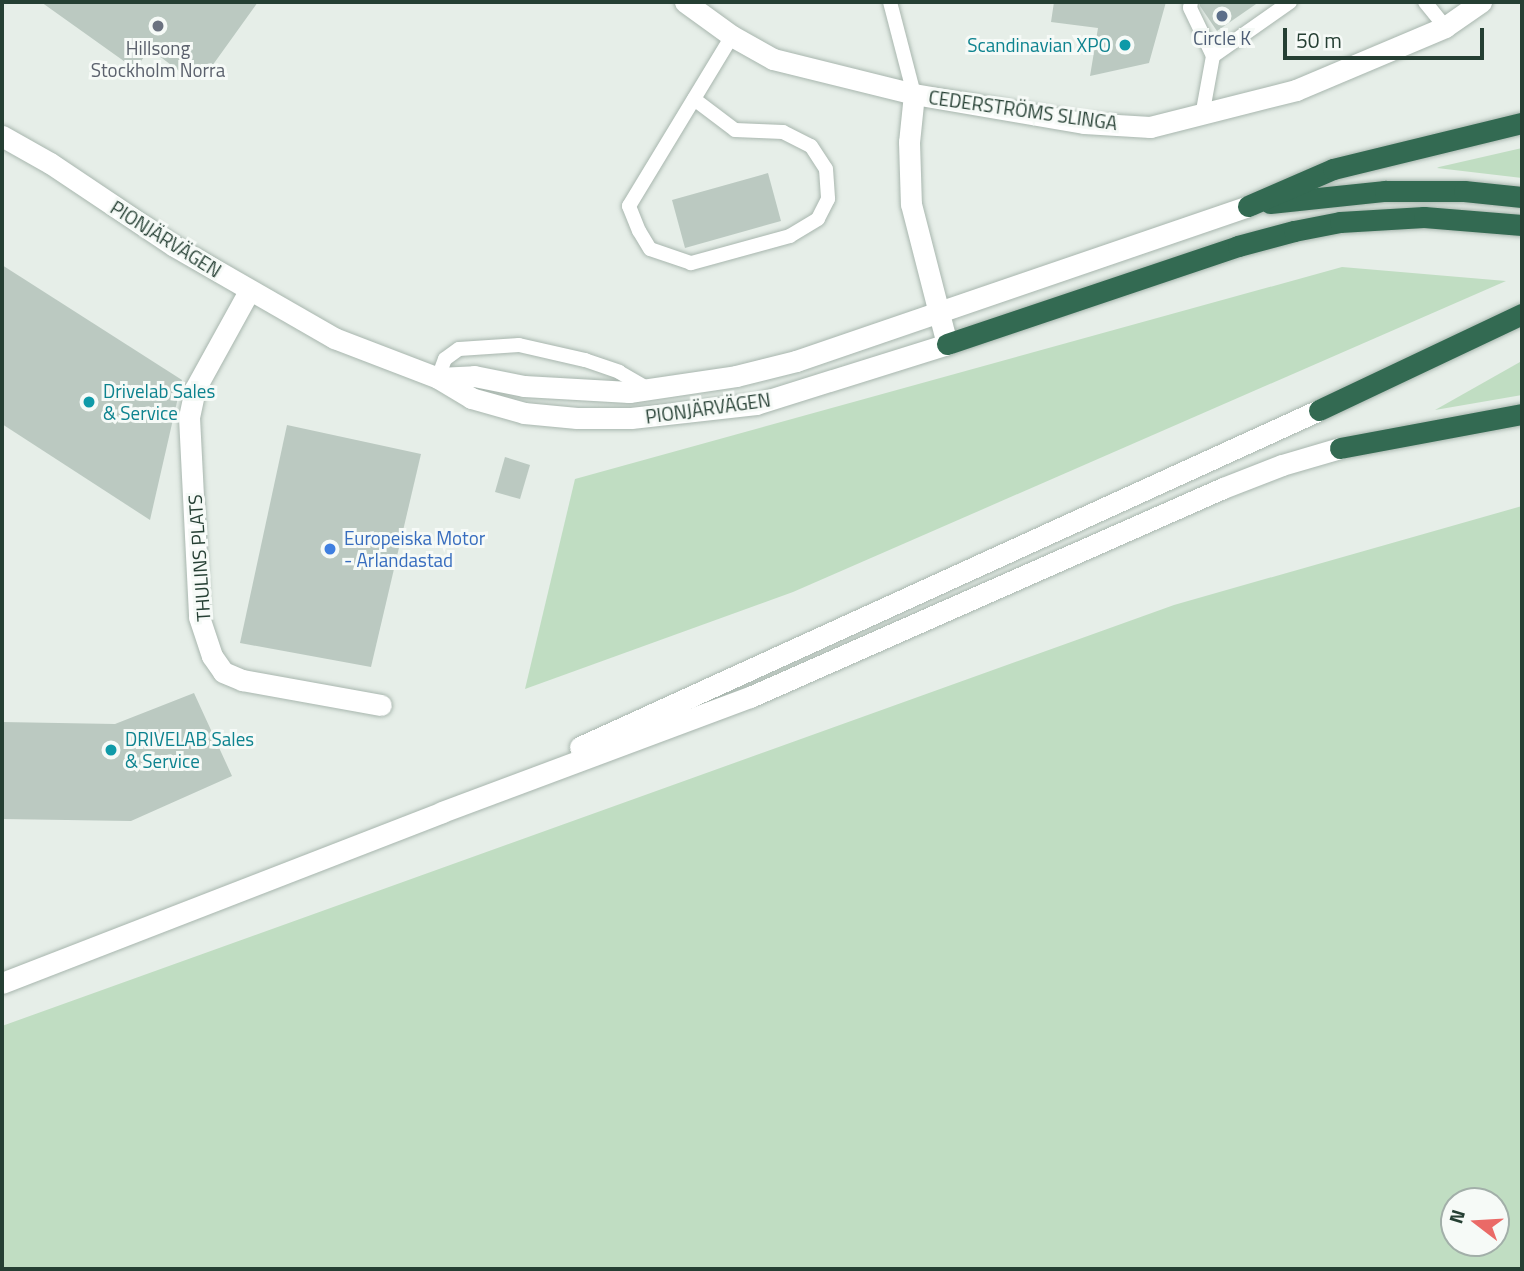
<!DOCTYPE html>
<meta charset="utf-8">
<style>
body{margin:0}
#map{position:relative;width:1524px;height:1271px;overflow:hidden;background:#e6eee8;font-family:"Titillium Web",sans-serif}
div>[style]{position:absolute}
.green>*{inset:0;background:#c0ddc2}
.building>*{inset:0;background:#bbc9c1}
.roads{filter:drop-shadow(0 0 2px #a8b6ae) drop-shadow(0 0 2px #a8b6ae)}
.service>*{height:14px;margin:-7px;padding:0 7px;transform-origin:7px;border-radius:7px;background:#fff}
.minor>*{height:21px;margin:-10.5px;padding:0 10.5px;transform-origin:10.5px;border-radius:10.5px;background:#fff}
.secondary>*{height:21px;margin:-10.5px;padding:0 10.5px;transform-origin:10.5px;border-radius:10.5px;background:#fff}
.motorway>*{height:21px;margin:-10.5px;padding:0 10.5px;transform-origin:10.5px;border-radius:10.5px;background:#336a52}
.dots>*{width:19px;height:19px;translate:-50% -50%;box-sizing:border-box;border:4px solid #f6faf7;border-radius:50%}
span{translate:-50% -50%;white-space:nowrap;text-align:center;line-height:1.15;-webkit-text-stroke:6px #f6faf7;paint-order:stroke}
.service-label{font-size:19px;color:#4e5e75}
.culture-label{font-size:19px;color:#0d838f}
.right{translate:-100% -50%;text-align:right}
.left{translate:0 -50%;text-align:left}
.worship-label{font-size:19px;color:#5b616d}
.street-label{font-size:19px;color:#253f33}
.shop-label{font-size:19px;color:#366cbe}
.frame{position:absolute;inset:0;border:4px solid #253f33;pointer-events:none}
.north{position:absolute;left:1440px;top:1187px;width:70px;height:70px;box-sizing:border-box;background:#f6faf7;border:2px solid #a2afa9;border-radius:50%;rotate:287deg;font-size:19px;font-weight:700;line-height:28px;text-align:center;color:#253f33}
.north::after{content:'';display:block;margin:auto;width:24px;height:32px;background:#ea6a67;clip-path:polygon(50% 0,100% 100%,50% 72%,0 100%)}
.scale{position:absolute;left:1283px;top:28px;width:201px;height:32px;box-sizing:border-box;border:4px solid #253f33;border-top:0;padding-left:9px;font-size:21px;line-height:24px;white-space:nowrap;color:#253f33;-webkit-text-stroke:5px #f6faf7;paint-order:stroke}
</style>
<div id="map">
<div class="green">
<div style="clip-path:polygon(1522px 148px,1522px 178px,1437px 168px,1439px 167px)"></div>
<div style="clip-path:polygon(1342px 267px,1506px 281px,793px 592px,525px 689px,575px 479px)"></div>
<div style="clip-path:polygon(1520px 362px,1522px 395px,1435px 410px)"></div>
<div style="clip-path:polygon(evenodd,1522px 506px,1522px 1269px,2px 1269px,2px 1026px,1174px 605px,1522px 506px,1454px 1201px,1496px 1201px,1496px 1243px,1454px 1243px,1454px 1201px)"></div>
</div>
<div class="building">
<div style="clip-path:polygon(41px 2px,258px 2px,207px 73px,183px 74px,150px 49px,135px 69px)"></div>
<div style="clip-path:polygon(1054px 2px,1166px 2px,1149px 63px,1090px 76px,1098px 28px,1051px 22px)"></div>
<div style="clip-path:polygon(1200px 2px,1259px 2px,1217px 31px,1200px 6px)"></div>
<div style="clip-path:polygon(768px 173px,781px 221px,685px 248px,672px 200px)"></div>
<div style="clip-path:polygon(2px 265px,182px 380px,150px 520px,2px 424px)"></div>
<div style="clip-path:polygon(287px 425px,421px 454px,371px 667px,240px 643px)"></div>
<div style="clip-path:polygon(505px 457px,530px 465px,520px 499px,495px 492px)"></div>
<div style="clip-path:polygon(194px 693px,232px 776px,131px 821px,2px 819px,2px 722px,115px 724px)"></div>
</div>
<div class="roads">
<div class="service">
<div style="left:890px;top:2px;width:95px;rotate:75.4deg"></div>
<div style="left:1191px;top:2px;width:6px;rotate:99deg"></div>
<div style="left:1190px;top:8px;width:53px;rotate:64.4deg"></div>
<div style="left:1213px;top:56px;width:61px;rotate:100.4deg"></div>
<div style="left:1425px;top:2px;width:32px;rotate:51deg"></div>
<div style="left:1213px;top:56px;width:94px;rotate:-35deg"></div>
<div style="left:694px;top:99px;width:51px;rotate:37.1deg"></div>
<div style="left:735px;top:130px;width:48px;rotate:2.4deg"></div>
<div style="left:783px;top:132px;width:31px;rotate:27deg"></div>
<div style="left:811px;top:146px;width:27px;rotate:57deg"></div>
<div style="left:826px;top:169px;width:30px;rotate:86deg"></div>
<div style="left:828px;top:199px;width:22px;rotate:117deg"></div>
<div style="left:818px;top:219px;width:33px;rotate:149deg"></div>
<div style="left:790px;top:236px;width:103px;rotate:164.7deg"></div>
<div style="left:691px;top:263px;width:43px;rotate:-161.1deg"></div>
<div style="left:650px;top:249px;width:21px;rotate:-121deg"></div>
<div style="left:639px;top:231px;width:27px;rotate:-112deg"></div>
<div style="left:629px;top:206px;width:199px;rotate:-58.8deg"></div>
<div style="left:438px;top:378px;width:20px;rotate:-70deg"></div>
<div style="left:445px;top:359px;width:17px;rotate:-36deg"></div>
<div style="left:459px;top:349px;width:60px;rotate:-3.8deg"></div>
<div style="left:519px;top:345px;width:68px;rotate:12.8deg"></div>
<div style="left:585px;top:360px;width:36px;rotate:19deg"></div>
<div style="left:619px;top:372px;width:34px;rotate:30deg"></div>
</div>
<div class="minor">
<div style="left:685px;top:2px;width:58px;rotate:35.9deg"></div>
<div style="left:732px;top:36px;width:47px;rotate:29.3deg"></div>
<div style="left:773px;top:59px;width:145px;rotate:13.9deg"></div>
<div style="left:914px;top:94px;width:172px;rotate:9.7deg"></div>
<div style="left:1084px;top:123px;width:66px;rotate:3.5deg"></div>
<div style="left:1150px;top:127px;width:151px;rotate:-14.2deg"></div>
<div style="left:1296px;top:90px;width:162px;rotate:-22.9deg"></div>
<div style="left:1445px;top:27px;width:44px;rotate:-34.8deg"></div>
<div style="left:914px;top:94px;width:48px;rotate:95.9deg"></div>
<div style="left:909px;top:142px;width:62px;rotate:88.2deg"></div>
<div style="left:911px;top:204px;width:145px;rotate:75.6deg"></div>
<div style="left:249px;top:291px;width:112px;rotate:118.9deg"></div>
<div style="left:195px;top:389px;width:29px;rotate:102deg"></div>
<div style="left:189px;top:417px;width:200px;rotate:87.1deg"></div>
<div style="left:199px;top:617px;width:41px;rotate:71.6deg"></div>
<div style="left:212px;top:656px;width:19px;rotate:55deg"></div>
<div style="left:223px;top:672px;width:21px;rotate:23deg"></div>
<div style="left:242px;top:680px;width:141px;rotate:10.2deg"></div>
</div>
<div class="secondary">
<div style="left:2px;top:136px;width:55px;rotate:29.4deg"></div>
<div style="left:50px;top:163px;width:149px;rotate:33.8deg"></div>
<div style="left:174px;top:246px;width:185px;rotate:29.9deg"></div>
<div style="left:334px;top:338px;width:111px;rotate:21deg"></div>
<div style="left:438px;top:378px;width:39px;rotate:31deg"></div>
<div style="left:471px;top:398px;width:55px;rotate:15.8deg"></div>
<div style="left:524px;top:413px;width:53px;rotate:5.4deg"></div>
<div style="left:577px;top:418px;width:54px"></div>
<div style="left:631px;top:418px;width:126px;rotate:-6.4deg"></div>
<div style="left:756px;top:404px;width:200px;rotate:-17.4deg"></div>
<div style="left:438px;top:378px;width:36px;rotate:-3deg"></div>
<div style="left:474px;top:376px;width:51px;rotate:11.3deg"></div>
<div style="left:524px;top:386px;width:105px;rotate:3.3deg"></div>
<div style="left:629px;top:392px;width:108px;rotate:-8.5deg"></div>
<div style="left:736px;top:376px;width:62px;rotate:-14deg"></div>
<div style="left:796px;top:361px;width:478px;rotate:-18.9deg"></div>
<div style="left:580px;top:747px;width:812px;rotate:-24.51deg"></div>
<div style="left:2px;top:983px;width:472px;rotate:-21.2deg"></div>
<div style="left:442px;top:812px;width:329px;rotate:-20.5deg"></div>
<div style="left:750px;top:697px;width:517px;rotate:-23.84deg"></div>
<div style="left:1223px;top:488px;width:63px;rotate:-21.3deg"></div>
<div style="left:1282px;top:465px;width:60px;rotate:-16.3deg"></div>
</div>
<div class="motorway">
<div style="left:1270px;top:203px;width:116px;rotate:-6deg"></div>
<div style="left:1385px;top:191px;width:79px"></div>
<div style="left:1464px;top:191px;width:58px;rotate:5.9deg"></div>
<div style="left:1248px;top:206px;width:93px;rotate:-23.5deg"></div>
<div style="left:1333px;top:169px;width:195px;rotate:-13.7deg"></div>
<div style="left:947px;top:344px;width:307px;rotate:-18.6deg"></div>
<div style="left:1238px;top:246px;width:58px;rotate:-15deg"></div>
<div style="left:1294px;top:231px;width:47px;rotate:-11.1deg"></div>
<div style="left:1340px;top:222px;width:84px;rotate:-3.4deg"></div>
<div style="left:1424px;top:217px;width:98px;rotate:4.7deg"></div>
<div style="left:1319px;top:410px;width:225px;rotate:-25.3deg"></div>
<div style="left:1340px;top:448px;width:185px;rotate:-10.6deg"></div>
</div>
</div>
<div class="dots">
<div style="left:1222px;top:16px;background:#5c6f8a"></div>
<div style="left:158px;top:26px;background:#6b7280"></div>
<div style="left:1125px;top:45px;background:#0f9aa8"></div>
<div style="left:89px;top:402px;background:#0f9aa8"></div>
<div style="left:330px;top:549px;background:#3f7fe0"></div>
<div style="left:111px;top:750px;background:#0f9aa8"></div>
</div>
<div class="service-label">
<span style="left:1222px;top:38px">Circle K</span>
</div>
<div class="culture-label">
<span class="right" style="left:1111px;top:45px">Scandinavian XPO</span>
<span class="left" style="left:103px;top:402px">Drivelab Sales<br>&amp; Service</span>
<span class="left" style="left:125px;top:750px">DRIVELAB Sales<br>&amp; Service</span>
</div>
<div class="worship-label">
<span style="left:158px;top:59px">Hillsong<br>Stockholm Norra</span>
</div>
<div class="street-label">
<span style="left:1023px;top:110px;rotate:8deg">CEDERSTRÖMS SLINGA</span>
<span style="left:166px;top:239px;rotate:32deg">PIONJÄRVÄGEN</span>
<span style="left:708px;top:408px;rotate:-8deg">PIONJÄRVÄGEN</span>
<span style="left:199px;top:558px;rotate:-94deg">THULINS PLATS</span>
</div>
<div class="shop-label">
<span class="left" style="left:344px;top:549px">Europeiska Motor<br>- Arlandastad</span>
</div>
<div class="frame"></div>
<div class="north">N</div>
<div class="scale">50 m</div>
</div>
